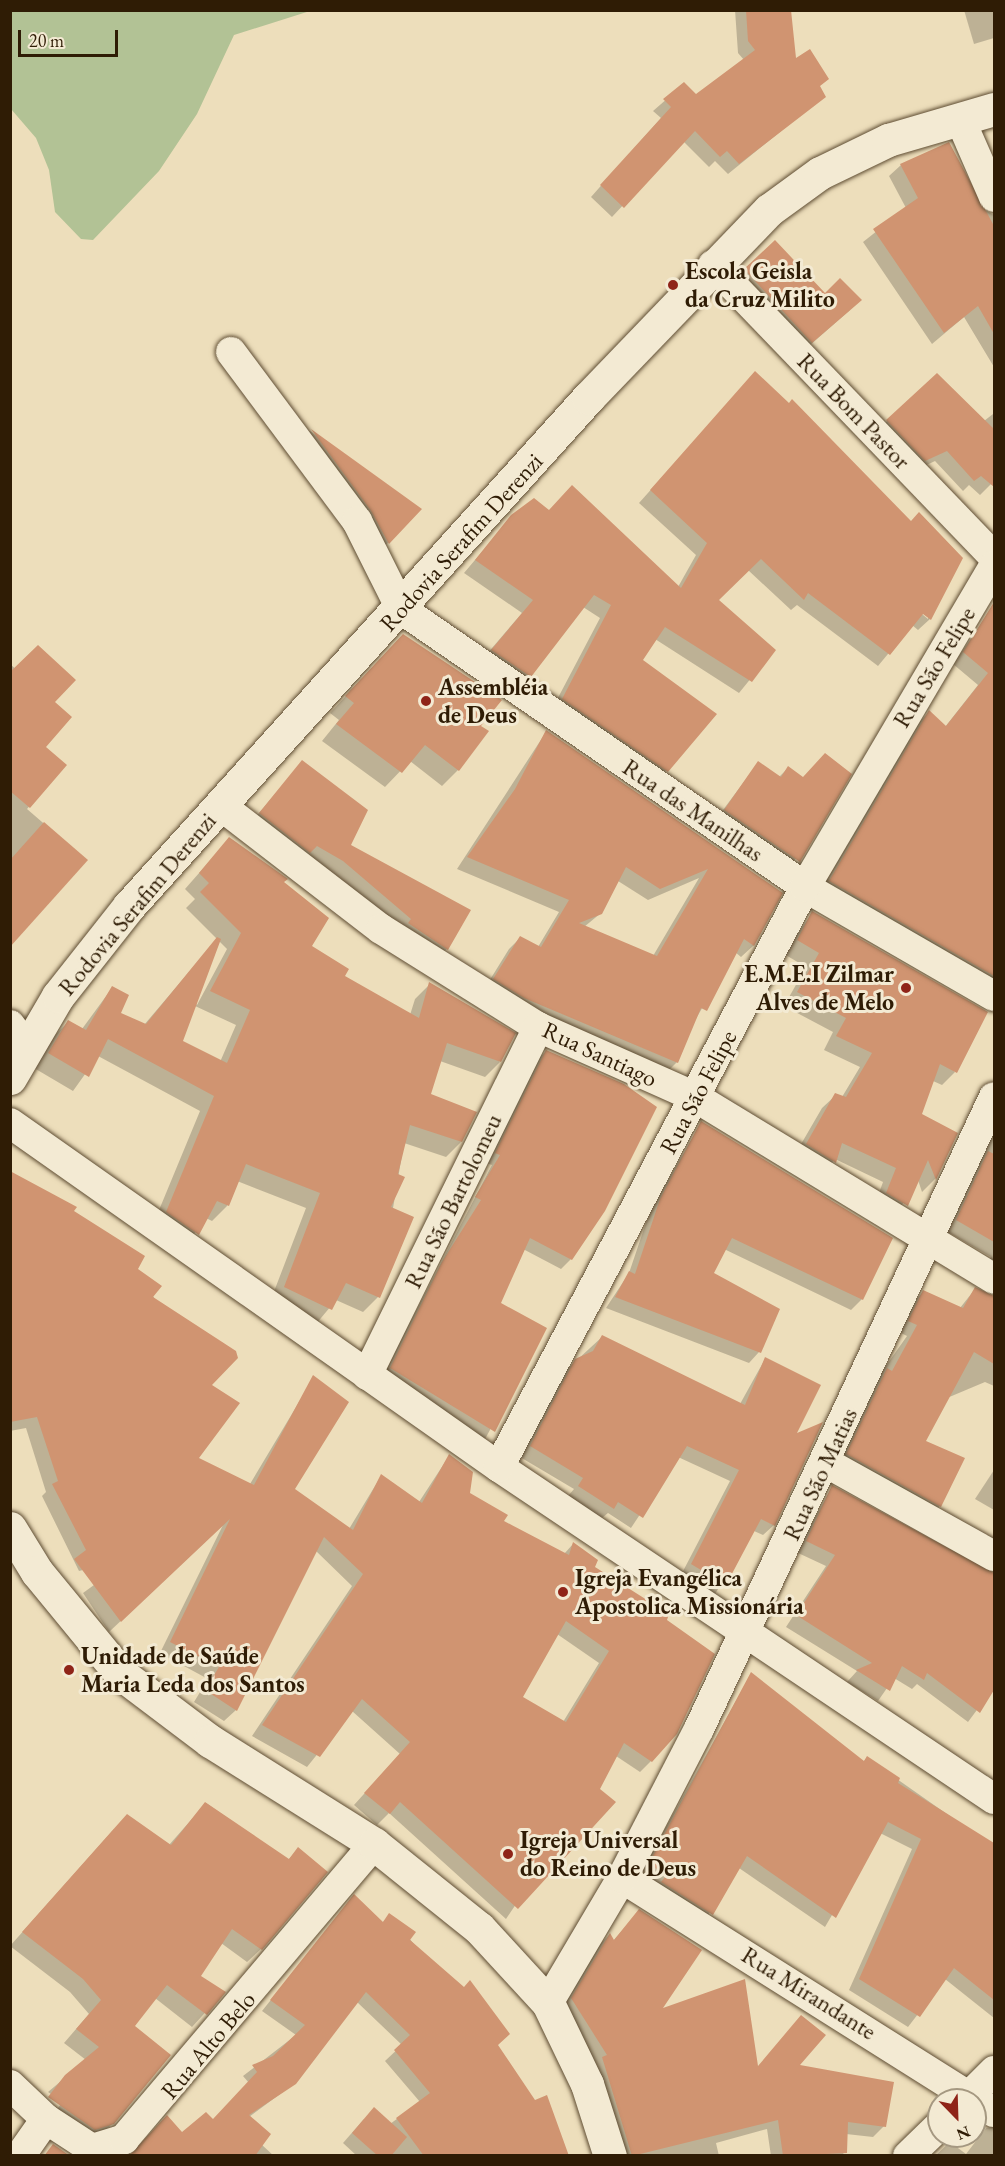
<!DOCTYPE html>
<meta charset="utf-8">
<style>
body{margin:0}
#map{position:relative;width:1005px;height:2166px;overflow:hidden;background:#eddebb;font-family:"EB Garamond",serif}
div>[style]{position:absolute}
.green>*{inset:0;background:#b2c295}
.shadow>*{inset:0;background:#0003}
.building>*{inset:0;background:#d09471}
.roads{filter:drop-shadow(0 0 2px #5e4c32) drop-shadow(0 0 2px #5e4c32)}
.street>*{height:30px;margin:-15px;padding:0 15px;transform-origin:15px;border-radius:15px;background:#f3ead3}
.secondary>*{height:33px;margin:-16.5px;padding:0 16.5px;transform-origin:16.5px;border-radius:16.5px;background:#f3ead3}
.dots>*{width:16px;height:16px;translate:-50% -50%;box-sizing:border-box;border:3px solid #f3ead3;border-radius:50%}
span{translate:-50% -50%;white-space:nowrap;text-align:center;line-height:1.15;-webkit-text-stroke:6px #f3ead3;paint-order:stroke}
.poi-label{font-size:24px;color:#2f1c05;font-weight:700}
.left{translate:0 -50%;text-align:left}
.right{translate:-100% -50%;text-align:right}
.street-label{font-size:24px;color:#2f1c05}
.frame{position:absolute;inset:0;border:12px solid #2f1c05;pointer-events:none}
.north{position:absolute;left:927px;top:2088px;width:60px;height:60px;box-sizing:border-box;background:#f3ead3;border:2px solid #a59881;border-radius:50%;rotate:157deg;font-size:16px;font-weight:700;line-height:24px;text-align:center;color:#2f1c05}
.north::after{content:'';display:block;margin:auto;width:21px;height:27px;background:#8f2418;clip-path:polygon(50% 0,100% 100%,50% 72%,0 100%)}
.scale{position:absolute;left:18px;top:30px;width:100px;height:27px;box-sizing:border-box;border:3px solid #2f1c05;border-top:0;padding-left:8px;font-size:18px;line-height:21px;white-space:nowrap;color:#2f1c05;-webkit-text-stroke:4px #f3ead3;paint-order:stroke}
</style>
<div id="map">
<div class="green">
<div style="clip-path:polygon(10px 11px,11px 10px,310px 11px,234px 35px,197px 114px,159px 171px,93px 240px,81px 239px,55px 212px,49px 170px,36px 138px,11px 109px)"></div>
</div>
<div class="shadow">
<div style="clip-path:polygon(735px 10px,790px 10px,795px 61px,824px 96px,728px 174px,715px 161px,709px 167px,683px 141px,612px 217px,591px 197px,661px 118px,653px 111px,684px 84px,696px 96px,744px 60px,738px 53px)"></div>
<div style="clip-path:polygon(964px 10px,994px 10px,994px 38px,974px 44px)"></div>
<div style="clip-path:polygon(901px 165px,994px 215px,994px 367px,964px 317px,932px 344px,863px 242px,906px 208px,889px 176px)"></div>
<div style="clip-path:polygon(745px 270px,825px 295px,850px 310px,801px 353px,735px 281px)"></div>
<div style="clip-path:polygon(evenodd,755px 373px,788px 405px,792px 401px,910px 523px,919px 514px,961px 558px,930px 619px,918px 630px,912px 625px,878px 666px,797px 605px,791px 610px,748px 570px,717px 600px,774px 650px,739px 693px,655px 639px,640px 660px,715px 714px,655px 783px,551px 711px,600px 618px,583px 607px,518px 688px,480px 662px,522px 613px,464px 573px,512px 516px,534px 500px,549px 511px,572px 487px,678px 587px,696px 555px,639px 503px,755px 373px,919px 608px,928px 615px,928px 619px,917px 610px,919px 608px)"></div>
<div style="clip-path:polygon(993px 414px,994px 481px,980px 495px,969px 485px,963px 491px,935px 461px,914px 471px,876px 432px,887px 421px,984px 421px)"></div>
<div style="clip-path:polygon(310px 431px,420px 510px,378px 553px,301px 441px)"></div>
<div style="clip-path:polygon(994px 606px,994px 988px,818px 893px,918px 723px,929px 712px,945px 727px,978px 685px,953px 664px)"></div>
<div style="clip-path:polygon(387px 652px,479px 727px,458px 770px,442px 786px,410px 761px,385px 787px,322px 741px,339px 720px,330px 713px)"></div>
<div style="clip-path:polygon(10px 664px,53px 702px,44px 747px,65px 766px,27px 809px,86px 860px,10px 945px)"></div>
<div style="clip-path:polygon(evenodd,546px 732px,781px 893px,753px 946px,741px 957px,735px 952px,694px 1022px,677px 1062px,665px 1074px,483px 991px,509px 949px,520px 938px,538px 947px,559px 912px,457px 869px,546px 732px,699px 878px,653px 956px,584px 927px,601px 913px,618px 881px,648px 900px,699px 878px)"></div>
<div style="clip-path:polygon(302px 762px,349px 846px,447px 949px,436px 959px,249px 825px)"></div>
<div style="clip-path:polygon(758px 763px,779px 777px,788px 768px,803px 778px,850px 774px,787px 872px,714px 822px)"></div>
<div style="clip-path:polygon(evenodd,229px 839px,282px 882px,310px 947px,343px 976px,410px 1015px,415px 999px,430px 984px,500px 1062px,485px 1077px,440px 1061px,429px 1094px,461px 1142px,446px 1157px,404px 1143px,378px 1297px,363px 1312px,336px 1300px,316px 1324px,270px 1302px,306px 1208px,237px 1181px,227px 1206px,212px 1221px,206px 1218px,183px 1249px,152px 1227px,200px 1111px,98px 1056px,73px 1091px,34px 1068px,53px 1037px,68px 1022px,82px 1029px,112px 988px,119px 1013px,144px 1025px,217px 939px,186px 908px,195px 899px,185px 889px,229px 839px,219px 941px,227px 949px,197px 1005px,196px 1004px,219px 941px,229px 839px,195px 1006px,236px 1025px,220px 1062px,181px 1042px,195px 1006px)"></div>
<div style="clip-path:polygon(812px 913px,955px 1072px,942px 1085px,933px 1081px,920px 1115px,956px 1134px,935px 1179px,922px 1192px,918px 1180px,893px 1219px,874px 1207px,883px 1182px,835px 1159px,821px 1175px,793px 1158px,822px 1108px,836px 1095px,842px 1097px,860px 1067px,824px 1050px,833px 1032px,784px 1006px,806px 967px,784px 954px)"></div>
<div style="clip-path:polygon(546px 1051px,571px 1259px,561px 1269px,523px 1249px,499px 1304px,545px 1328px,484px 1441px,381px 1378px,492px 1165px,486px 1163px,536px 1061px)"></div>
<div style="clip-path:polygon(701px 1123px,862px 1299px,851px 1310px,724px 1249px,712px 1274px,759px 1352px,749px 1363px,606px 1308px,629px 1273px,650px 1211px)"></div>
<div style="clip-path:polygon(994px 1127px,994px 1278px,982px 1269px,991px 1257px,946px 1231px)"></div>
<div style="clip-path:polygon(evenodd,10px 1173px,72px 1211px,136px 1269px,209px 1385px,197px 1459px,250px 1484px,314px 1377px,293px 1490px,349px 1529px,381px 1476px,419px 1502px,449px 1456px,468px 1494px,502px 1521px,564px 1554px,573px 1544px,593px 1567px,651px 1761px,640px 1772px,616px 1756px,506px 1919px,389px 1813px,377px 1825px,354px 1805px,400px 1754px,352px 1711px,307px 1767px,252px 1736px,352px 1586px,316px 1551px,236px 1710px,224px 1721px,194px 1702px,208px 1679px,160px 1653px,223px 1525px,109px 1632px,83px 1593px,131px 1558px,79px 1571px,42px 1496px,46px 1492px,26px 1428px,10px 1431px,10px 1173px,557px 1634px,599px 1663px,563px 1722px,521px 1697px,557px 1634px)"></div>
<div style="clip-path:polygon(975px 1289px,994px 1298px,994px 1386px,985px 1382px,947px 1398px,923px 1441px,940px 1506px,929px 1516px,837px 1465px,876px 1380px,907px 1336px,899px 1332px,912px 1303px,923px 1292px,960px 1308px)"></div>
<div style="clip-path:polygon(602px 1337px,740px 1404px,765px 1359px,794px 1436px,774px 1525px,763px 1535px,754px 1531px,715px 1594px,681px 1575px,730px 1481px,678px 1457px,631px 1528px,608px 1513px,602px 1518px,568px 1496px,574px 1489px,520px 1457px,565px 1371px)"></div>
<div style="clip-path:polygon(994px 1470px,994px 1510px,975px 1499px)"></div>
<div style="clip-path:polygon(832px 1487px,985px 1573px,994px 1573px,994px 1687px,968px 1722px,917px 1684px,912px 1689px,894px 1678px,878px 1701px,847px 1682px,857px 1671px,786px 1627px,826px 1566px,796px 1552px)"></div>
<div style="clip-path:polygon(751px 1674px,863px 1762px,867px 1758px,974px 1833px,965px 1848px,994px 1868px,994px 2018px,945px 1979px,908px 2027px,849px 1990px,912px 1849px,880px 1833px,825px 1927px,739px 1868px,702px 1924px,640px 1874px)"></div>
<div style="clip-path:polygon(206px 1803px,288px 1860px,298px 1849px,261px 1949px,247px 1962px,221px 1943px,199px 1977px,223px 1993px,192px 2027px,155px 1998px,133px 2027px,113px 2123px,99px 2137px,49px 2122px,62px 2102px,48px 2092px,86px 2060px,64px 2043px,89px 2014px,70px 1992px,10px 1946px,114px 1829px,169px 1845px)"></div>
<div style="clip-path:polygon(354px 1896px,382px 1923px,390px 1915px,497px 2045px,566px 2156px,357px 2156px,343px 2143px,364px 2119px,390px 2124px,420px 2102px,385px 2061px,402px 2045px,357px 2002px,295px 2083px,249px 2117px,261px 2144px,274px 2156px,128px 2156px,212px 2121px,249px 2083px,243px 2076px,296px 2035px,262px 2011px)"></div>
<div style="clip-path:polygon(639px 1911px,659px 2011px,756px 2068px,797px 2066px,884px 2126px,873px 2137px,846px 2134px,843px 2156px,771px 2156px,767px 2129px,716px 2143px,719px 2156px,618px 2156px,561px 2009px,599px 1945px,609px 1935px,613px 1941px)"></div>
<div style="clip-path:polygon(994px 2126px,994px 2156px,935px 2156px,950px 2142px,966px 2154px,986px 2128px)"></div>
</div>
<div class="building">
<div style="clip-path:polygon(746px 10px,791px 10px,796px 58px,810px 49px,829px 79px,820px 86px,826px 97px,739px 164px,727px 151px,720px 157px,695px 131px,624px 208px,600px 185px,671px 107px,663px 99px,684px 82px,696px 94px,755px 50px,748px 41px)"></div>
<div style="clip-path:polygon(949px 142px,994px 226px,994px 334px,978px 306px,944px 333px,873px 229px,918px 198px,900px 164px)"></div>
<div style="clip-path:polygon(775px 240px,825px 293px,840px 278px,862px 300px,812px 343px,744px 269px)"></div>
<div style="clip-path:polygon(755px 371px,789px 403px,792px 399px,911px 521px,919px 512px,963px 558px,931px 620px,923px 614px,890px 655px,808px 593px,804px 600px,761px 559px,719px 600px,776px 650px,752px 682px,665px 627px,643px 660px,717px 714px,668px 772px,562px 699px,611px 605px,594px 595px,531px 677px,491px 650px,533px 600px,475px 560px,511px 515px,534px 498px,549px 510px,572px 485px,681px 588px,707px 543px,650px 490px)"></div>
<div style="clip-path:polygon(937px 373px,994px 429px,994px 487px,981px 476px,974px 481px,947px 451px,925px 461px,886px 420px)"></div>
<div style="clip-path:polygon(311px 429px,422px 509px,389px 544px,371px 511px)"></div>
<div style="clip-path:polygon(994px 602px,994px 976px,829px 881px,929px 710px,946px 726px,988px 673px,963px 652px)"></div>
<div style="clip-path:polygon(403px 634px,502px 700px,481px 726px,489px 731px,459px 771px,425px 745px,402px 773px,336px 724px,354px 703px,345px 696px)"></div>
<div style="clip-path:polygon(38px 645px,76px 680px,55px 702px,72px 717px,46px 747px,67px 765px,30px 808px,10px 791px,10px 672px)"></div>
<div style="clip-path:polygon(evenodd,546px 730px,783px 893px,754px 946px,744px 939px,707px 1011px,701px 1008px,678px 1063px,524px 998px,493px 979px,520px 936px,541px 947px,569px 900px,467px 857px,515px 789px,546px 730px,626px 867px,660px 889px,708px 869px,657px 956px,579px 923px,602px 914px,626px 867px)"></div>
<div style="clip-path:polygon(825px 753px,852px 774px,800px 862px,724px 810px,758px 761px,781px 777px,788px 766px,803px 777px)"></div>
<div style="clip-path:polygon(302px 760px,368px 810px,351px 845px,471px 910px,448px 950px,408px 923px,411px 919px,343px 861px,317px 846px,310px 853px,259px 813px)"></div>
<div style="clip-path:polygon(44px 822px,88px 860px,10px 947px,10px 860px)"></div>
<div style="clip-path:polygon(229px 837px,288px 879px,284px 882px,329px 918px,312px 946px,349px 969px,345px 976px,419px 1018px,429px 982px,516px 1033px,501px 1062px,447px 1043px,431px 1094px,477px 1112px,462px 1142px,410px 1125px,398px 1174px,405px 1177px,391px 1207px,414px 1217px,380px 1298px,346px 1283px,332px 1310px,284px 1287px,320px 1193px,246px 1164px,229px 1206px,217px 1201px,199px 1235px,166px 1212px,214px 1096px,108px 1039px,89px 1077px,48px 1053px,68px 1020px,86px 1030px,112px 986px,129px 995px,121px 1013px,146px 1024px,217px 937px,221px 939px,183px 1041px,227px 1063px,250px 1010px,210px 991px,241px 933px,200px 892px,209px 883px,199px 873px)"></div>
<div style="clip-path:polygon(812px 911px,988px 1012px,957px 1073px,940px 1064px,922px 1114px,958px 1133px,936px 1180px,928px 1160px,908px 1206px,886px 1193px,896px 1168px,842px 1143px,836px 1163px,806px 1144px,835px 1093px,846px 1097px,872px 1053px,836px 1036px,846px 1018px,797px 992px,819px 953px,797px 940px)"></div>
<div style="clip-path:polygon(546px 1050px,624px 1084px,657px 1107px,605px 1211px,572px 1260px,530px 1238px,501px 1303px,547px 1328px,495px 1432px,390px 1368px,442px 1262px,481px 1200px,475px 1197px,500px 1155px,495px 1153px)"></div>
<div style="clip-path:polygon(701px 1121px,893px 1238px,863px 1300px,732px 1238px,714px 1273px,780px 1309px,761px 1353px,615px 1297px,629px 1271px,635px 1274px,660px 1199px)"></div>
<div style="clip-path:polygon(988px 1151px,994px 1154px,994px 1242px,956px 1220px)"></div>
<div style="clip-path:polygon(evenodd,10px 1171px,77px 1207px,74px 1211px,145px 1256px,138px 1269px,162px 1286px,153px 1297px,236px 1351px,238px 1358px,212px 1385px,240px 1403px,199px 1458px,254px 1485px,313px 1375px,349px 1402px,295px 1489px,353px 1530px,381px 1474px,422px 1503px,449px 1454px,473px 1472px,470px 1493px,508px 1515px,504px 1521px,569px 1555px,573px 1542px,598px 1560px,595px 1567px,669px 1614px,667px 1620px,715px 1654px,677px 1734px,652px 1762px,624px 1743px,600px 1789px,616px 1802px,518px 1909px,400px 1802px,390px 1814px,364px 1793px,410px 1742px,362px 1699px,320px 1757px,262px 1725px,363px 1574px,324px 1537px,237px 1711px,205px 1690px,219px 1667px,170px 1642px,230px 1519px,121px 1622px,74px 1559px,86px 1550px,52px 1484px,58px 1481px,37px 1417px,10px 1422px,10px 1171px,566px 1621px,609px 1651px,566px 1722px,523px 1697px,566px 1621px)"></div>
<div style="clip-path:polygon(975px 1287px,994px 1296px,994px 1364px,974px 1352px,926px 1441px,965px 1458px,941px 1507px,846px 1454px,887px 1368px,892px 1371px,917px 1325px,908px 1321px,923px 1290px,963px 1308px)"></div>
<div style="clip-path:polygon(602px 1335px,745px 1405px,765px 1357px,821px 1385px,797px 1433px,823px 1422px,775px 1526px,761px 1519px,726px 1585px,691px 1564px,739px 1470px,687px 1446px,643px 1518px,618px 1502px,614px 1509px,578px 1486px,583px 1478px,530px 1446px,575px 1359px,593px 1351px)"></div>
<div style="clip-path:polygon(832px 1485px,994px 1573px,994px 1690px,980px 1713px,927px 1673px,924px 1680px,902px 1666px,890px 1691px,856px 1670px,872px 1663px,796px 1615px,835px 1555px,806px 1541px)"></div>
<div style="clip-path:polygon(751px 1672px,864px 1761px,867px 1756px,900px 1778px,898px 1783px,994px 1843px,994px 2000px,954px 1968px,920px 2017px,859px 1979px,921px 1839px,888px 1822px,836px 1918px,747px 1856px,713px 1915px,661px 1882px,666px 1876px,649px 1863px)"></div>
<div style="clip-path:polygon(205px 1802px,289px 1859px,298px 1847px,328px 1872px,262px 1950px,232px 1929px,201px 1976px,226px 1992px,207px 2015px,167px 1985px,135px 2026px,171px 2055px,114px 2124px,95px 2130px,48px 2097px,65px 2075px,99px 2047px,76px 2029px,101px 2000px,83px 1979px,22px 1932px,127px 1814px,171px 1845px)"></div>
<div style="clip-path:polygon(354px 1894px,383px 1922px,389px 1913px,416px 1932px,410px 1940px,464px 1987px,470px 1980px,510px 2034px,498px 2045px,535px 2100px,547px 2095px,569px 2156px,424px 2156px,396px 2118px,430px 2093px,394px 2050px,410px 2035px,366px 1992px,296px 2084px,249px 2115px,271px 2134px,255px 2156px,129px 2156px,167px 2115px,182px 2132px,206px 2112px,213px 2119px,257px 2072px,252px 2065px,273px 2056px,305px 2025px,270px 2000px)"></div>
<div style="clip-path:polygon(639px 1909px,702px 1950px,663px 2008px,745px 1979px,758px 2066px,801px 2015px,826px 2035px,800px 2065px,894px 2082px,886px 2127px,848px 2122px,847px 2153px,783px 2156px,778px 2120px,632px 2156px,602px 2057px,607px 2055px,571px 1998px,610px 1933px,614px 1940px)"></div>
<div style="clip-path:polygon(374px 2107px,407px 2137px,391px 2156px,378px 2156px,352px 2133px)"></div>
<div style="clip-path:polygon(53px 2144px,70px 2156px,44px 2156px)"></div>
</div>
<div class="roads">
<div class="street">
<div style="left:960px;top:119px;width:85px;rotate:66.4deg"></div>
<div style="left:713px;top:265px;width:405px;rotate:46.1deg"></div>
<div style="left:231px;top:352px;width:211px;rotate:53.3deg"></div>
<div style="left:357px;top:521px;width:98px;rotate:63.4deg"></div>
<div style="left:401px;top:609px;width:490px;rotate:34.5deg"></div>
<div style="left:805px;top:887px;width:218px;rotate:30deg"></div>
<div style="left:220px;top:805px;width:203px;rotate:37.6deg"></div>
<div style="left:381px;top:929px;width:185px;rotate:32deg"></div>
<div style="left:538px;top:1027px;width:172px;rotate:24deg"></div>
<div style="left:695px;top:1097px;width:350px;rotate:31.3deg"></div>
<div style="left:10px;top:1025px;width:26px;rotate:53deg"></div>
<div style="left:10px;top:1123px;width:598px;rotate:35.13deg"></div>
<div style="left:499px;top:1467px;width:596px;rotate:33.85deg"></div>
<div style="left:367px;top:1375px;width:388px;rotate:-63.8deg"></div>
<div style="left:825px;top:1462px;width:193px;rotate:29.1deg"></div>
<div style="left:499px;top:1467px;width:656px;rotate:-62.18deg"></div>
<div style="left:805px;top:887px;width:373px;rotate:-59.5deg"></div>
<div style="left:622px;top:1878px;width:439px;rotate:32.2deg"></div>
<div style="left:548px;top:2003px;width:145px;rotate:-59.4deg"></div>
<div style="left:622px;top:1878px;width:168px;rotate:-62.7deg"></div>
<div style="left:699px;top:1729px;width:697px;rotate:-64.98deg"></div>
<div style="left:10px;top:2085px;width:50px;rotate:43.4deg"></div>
<div style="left:46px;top:2119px;width:55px;rotate:33.1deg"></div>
<div style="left:92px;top:2149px;width:34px;rotate:-17deg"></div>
<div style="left:124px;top:2139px;width:387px;rotate:-49.7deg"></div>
<div style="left:965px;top:2100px;width:41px;rotate:-45deg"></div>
<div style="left:20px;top:2156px;width:45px;rotate:-54.9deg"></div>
<div style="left:908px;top:2156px;width:43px;rotate:-44.1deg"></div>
</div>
<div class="secondary">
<div style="left:10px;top:1078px;width:95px;rotate:-59.7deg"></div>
<div style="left:58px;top:996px;width:115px;rotate:-51.7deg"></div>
<div style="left:129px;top:906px;width:685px;rotate:-47.9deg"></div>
<div style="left:588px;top:398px;width:261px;rotate:-46.1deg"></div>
<div style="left:769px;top:210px;width:63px;rotate:-36deg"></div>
<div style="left:820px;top:173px;width:76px;rotate:-25.9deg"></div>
<div style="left:888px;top:140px;width:110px;rotate:-16.3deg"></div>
<div style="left:10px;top:1528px;width:52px;rotate:58.5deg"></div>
<div style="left:37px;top:1572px;width:131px;rotate:50.6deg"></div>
<div style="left:120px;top:1673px;width:113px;rotate:37.1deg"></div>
<div style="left:210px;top:1741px;width:194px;rotate:32.1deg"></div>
<div style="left:374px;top:1844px;width:134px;rotate:38.7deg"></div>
<div style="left:479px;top:1928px;width:102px;rotate:47.4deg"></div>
<div style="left:548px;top:2003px;width:90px;rotate:64.3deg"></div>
<div style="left:587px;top:2084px;width:76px;rotate:72.3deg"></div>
</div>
</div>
<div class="dots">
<div style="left:673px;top:285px;background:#8f2418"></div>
<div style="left:426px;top:701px;background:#8f2418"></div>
<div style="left:906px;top:988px;background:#8f2418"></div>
<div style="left:563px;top:1592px;background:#8f2418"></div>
<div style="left:69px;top:1670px;background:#8f2418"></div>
<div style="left:508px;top:1854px;background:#8f2418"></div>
</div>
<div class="poi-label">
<span class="left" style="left:685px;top:285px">Escola Geisla<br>da Cruz Milito</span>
<span class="left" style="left:438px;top:701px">Assembléia<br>de Deus</span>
<span class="right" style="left:894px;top:988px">E.M.E.I Zilmar<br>Alves de Melo</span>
<span class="left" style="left:575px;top:1592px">Igreja Evangélica<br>Apostolica Missionária</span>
<span class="left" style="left:81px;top:1670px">Unidade de Saúde<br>Maria Leda dos Santos</span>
<span class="left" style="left:520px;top:1854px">Igreja Universal<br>do Reino de Deus</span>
</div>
<div class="street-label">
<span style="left:854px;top:411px;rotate:46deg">Rua Bom Pastor</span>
<span style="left:461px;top:542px;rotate:-48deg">Rodovia Serafim Derenzi</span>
<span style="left:934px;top:667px;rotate:-59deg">Rua São Felipe</span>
<span style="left:693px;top:810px;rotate:34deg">Rua das Manilhas</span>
<span style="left:137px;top:904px;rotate:-50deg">Rodovia Serafim Derenzi</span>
<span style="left:600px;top:1054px;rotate:25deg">Rua Santiago</span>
<span style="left:698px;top:1092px;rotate:-62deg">Rua São Felipe</span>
<span style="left:453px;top:1201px;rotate:-64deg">Rua São Bartolomeu</span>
<span style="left:820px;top:1474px;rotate:-65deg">Rua São Matias</span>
<span style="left:809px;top:1993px;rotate:32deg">Rua Mirandante</span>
<span style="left:208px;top:2045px;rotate:-50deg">Rua Alto Belo</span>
</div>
<div class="frame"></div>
<div class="north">N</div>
<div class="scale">20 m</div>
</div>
